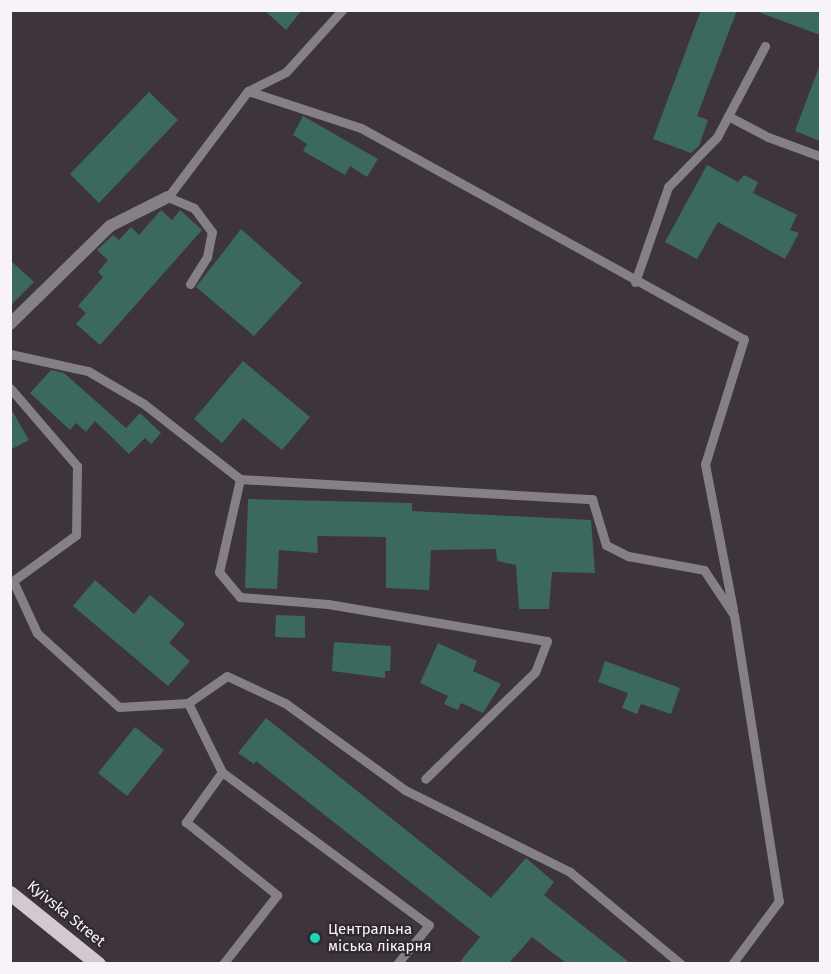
<!DOCTYPE html>
<meta charset="utf-8">
<style>
body{margin:0}
#map{position:relative;width:831px;height:974px;overflow:hidden;background:#3d343e;font-family:"Fira Sans",sans-serif}
div>[style]{position:absolute}
.building>*{inset:0;background:#3b695d}
.service>*{height:9px;margin:-4.5px;padding:0 4.5px;transform-origin:4.5px;border-radius:4.5px;background:#848085}
.minor>*{height:12px;margin:-6px;padding:0 6px;transform-origin:6px;border-radius:6px;background:#848085}
.primary>*{height:15px;margin:-7.5px;padding:0 7.5px;transform-origin:7.5px;border-radius:7.5px;background:#d1c8d2}
.dots>*{width:16px;height:16px;translate:-50% -50%;box-sizing:border-box;border:3px solid #322a33;border-radius:50%}
span{translate:-50% -50%;white-space:nowrap;text-align:center;line-height:1.15;-webkit-text-stroke:4.5px #322a33;paint-order:stroke}
.street-label{font-size:15px;color:#f8f3f9}
.poi-label{font-size:15px;color:#f8f3f9}
.left{translate:0 -50%;text-align:left}
.frame{position:absolute;inset:0;border:12px solid #f8f3f9;pointer-events:none}
</style>
<div id="map">
<div class="building">
<div style="clip-path:polygon(264px 10px,302px 10px,286px 30px)"></div>
<div style="clip-path:polygon(701px 10px,737px 10px,697px 116px,708px 120px,699px 146px,691px 153px,653px 139px)"></div>
<div style="clip-path:polygon(759px 10px,820px 10px,820px 35px,758px 12px)"></div>
<div style="clip-path:polygon(819px 67px,820px 67px,820px 141px,795px 131px)"></div>
<div style="clip-path:polygon(149px 92px,178px 120px,99px 203px,70px 174px)"></div>
<div style="clip-path:polygon(303px 116px,378px 159px,367px 177px,350px 166px,345px 175px,303px 151px,307px 144px,293px 135px)"></div>
<div style="clip-path:polygon(707px 165px,738px 182px,744px 175px,758px 182px,753px 193px,797px 215px,790px 230px,799px 233px,785px 259px,718px 222px,697px 259px,665px 242px)"></div>
<div style="clip-path:polygon(161px 210px,172px 220px,180px 210px,202px 230px,100px 345px,76px 324px,86px 313px,78px 306px,103px 277px,98px 272px,108px 260px,97px 250px,113px 235px,119px 240px,131px 227px,139px 235px)"></div>
<div style="clip-path:polygon(241px 229px,302px 283px,254px 336px,196px 287px)"></div>
<div style="clip-path:polygon(10px 260px,34px 282px,10px 306px)"></div>
<div style="clip-path:polygon(243px 361px,310px 417px,282px 450px,243px 418px,222px 443px,194px 419px)"></div>
<div style="clip-path:polygon(51px 370px,64px 373px,126px 428px,140px 413px,161px 433px,151px 444px,145px 438px,129px 454px,95px 421px,86px 432px,76px 423px,70px 430px,30px 393px)"></div>
<div style="clip-path:polygon(10px 407px,29px 440px,10px 450px)"></div>
<div style="clip-path:polygon(248px 499px,412px 503px,412px 511px,591px 520px,595px 573px,552px 572px,549px 609px,519px 609px,516px 565px,497px 561px,496px 549px,431px 550px,429px 590px,386px 588px,386px 537px,317px 536px,318px 553px,279px 550px,277px 589px,245px 588px)"></div>
<div style="clip-path:polygon(95px 580px,134px 614px,150px 595px,185px 624px,169px 643px,190px 661px,168px 686px,73px 606px)"></div>
<div style="clip-path:polygon(276px 615px,305px 616px,305px 638px,275px 637px)"></div>
<div style="clip-path:polygon(334px 642px,391px 646px,390px 671px,385px 671px,385px 678px,332px 671px)"></div>
<div style="clip-path:polygon(438px 643px,477px 661px,473px 671px,501px 684px,483px 713px,461px 703px,458px 710px,444px 704px,448px 696px,420px 683px)"></div>
<div style="clip-path:polygon(605px 661px,680px 688px,671px 714px,641px 704px,637px 714px,622px 708px,628px 693px,598px 682px)"></div>
<div style="clip-path:polygon(266px 718px,491px 898px,526px 858px,554px 882px,544px 895px,630px 963px,566px 963px,532px 937px,509px 963px,459px 963px,480px 937px,256px 761px,254px 764px,238px 753px)"></div>
<div style="clip-path:polygon(135px 727px,164px 750px,127px 796px,98px 773px)"></div>
</div>
<div class="service">
<div style="left:248px;top:91px;width:42px;rotate:-26.6deg"></div>
<div style="left:286px;top:72px;width:84px;rotate:-47.9deg"></div>
<div style="left:728px;top:116px;width:45px;rotate:27.7deg"></div>
<div style="left:768px;top:137px;width:55px;rotate:20.1deg"></div>
<div style="left:635px;top:282px;width:101px;rotate:-70.8deg"></div>
<div style="left:668px;top:187px;width:70px;rotate:-45.6deg"></div>
<div style="left:717px;top:137px;width:103px;rotate:-62.2deg"></div>
<div style="left:190px;top:284px;width:32px;rotate:-58deg"></div>
<div style="left:207px;top:257px;width:25px;rotate:-79deg"></div>
<div style="left:212px;top:232px;width:30px;rotate:-127deg"></div>
<div style="left:194px;top:208px;width:28px;rotate:-157deg"></div>
<div style="left:168px;top:197px;width:133px;rotate:-53deg"></div>
<div style="left:248px;top:91px;width:119px;rotate:18.1deg"></div>
<div style="left:361px;top:128px;width:437px;rotate:28.9deg"></div>
<div style="left:744px;top:339px;width:131px;rotate:107.3deg"></div>
<div style="left:705px;top:464px;width:148px;rotate:79.1deg"></div>
<div style="left:10px;top:354px;width:80px;rotate:12.3deg"></div>
<div style="left:88px;top:371px;width:65px;rotate:30.5deg"></div>
<div style="left:144px;top:404px;width:122px;rotate:38deg"></div>
<div style="left:240px;top:479px;width:353px;rotate:3.3deg"></div>
<div style="left:592px;top:499px;width:48px;rotate:73.1deg"></div>
<div style="left:606px;top:545px;width:25px;rotate:27deg"></div>
<div style="left:628px;top:556px;width:77px;rotate:10.4deg"></div>
<div style="left:704px;top:570px;width:54px;rotate:56.3deg"></div>
<div style="left:734px;top:615px;width:290px;rotate:81.1deg"></div>
<div style="left:779px;top:901px;width:79px;rotate:126.7deg"></div>
<div style="left:10px;top:388px;width:103px;rotate:49.3deg"></div>
<div style="left:77px;top:466px;width:69px;rotate:90.8deg"></div>
<div style="left:76px;top:535px;width:78px;rotate:143.9deg"></div>
<div style="left:13px;top:581px;width:57px;rotate:65.2deg"></div>
<div style="left:37px;top:633px;width:110px;rotate:42.1deg"></div>
<div style="left:119px;top:707px;width:69px;rotate:-3.3deg"></div>
<div style="left:188px;top:703px;width:47px;rotate:-34.7deg"></div>
<div style="left:227px;top:676px;width:64px;rotate:25deg"></div>
<div style="left:285px;top:703px;width:148px;rotate:35.9deg"></div>
<div style="left:405px;top:790px;width:184px;rotate:26.4deg"></div>
<div style="left:570px;top:872px;width:144px;rotate:39.7deg"></div>
<div style="left:240px;top:479px;width:95px;rotate:102.7deg"></div>
<div style="left:219px;top:572px;width:33px;rotate:50deg"></div>
<div style="left:240px;top:597px;width:88px;rotate:4.5deg"></div>
<div style="left:328px;top:604px;width:222px;rotate:9.6deg"></div>
<div style="left:547px;top:641px;width:33px;rotate:111deg"></div>
<div style="left:535px;top:672px;width:153px;rotate:135.8deg"></div>
<div style="left:188px;top:703px;width:77px;rotate:63.8deg"></div>
<div style="left:222px;top:772px;width:257px;rotate:36.5deg"></div>
<div style="left:429px;top:925px;width:50px;rotate:129.4deg"></div>
<div style="left:222px;top:772px;width:62px;rotate:125.8deg"></div>
<div style="left:186px;top:822px;width:117px;rotate:38.7deg"></div>
<div style="left:277px;top:895px;width:88px;rotate:128deg"></div>
</div>
<div class="minor">
<div style="left:10px;top:324px;width:140px;rotate:-44.4deg"></div>
<div style="left:110px;top:226px;width:65px;rotate:-26.6deg"></div>
</div>
<div class="primary">
<div style="left:10px;top:893px;width:113px;rotate:38.9deg"></div>
</div>
<div class="dots">
<div style="left:315px;top:938px;background:#1cd5b1"></div>
</div>
<div class="street-label">
<span style="left:66px;top:914px;rotate:39deg">Kyivska Street</span>
</div>
<div class="poi-label">
<span class="left" style="left:328px;top:938px">Центральна<br>міська лікарня</span>
</div>
<div class="frame"></div>
</div>
